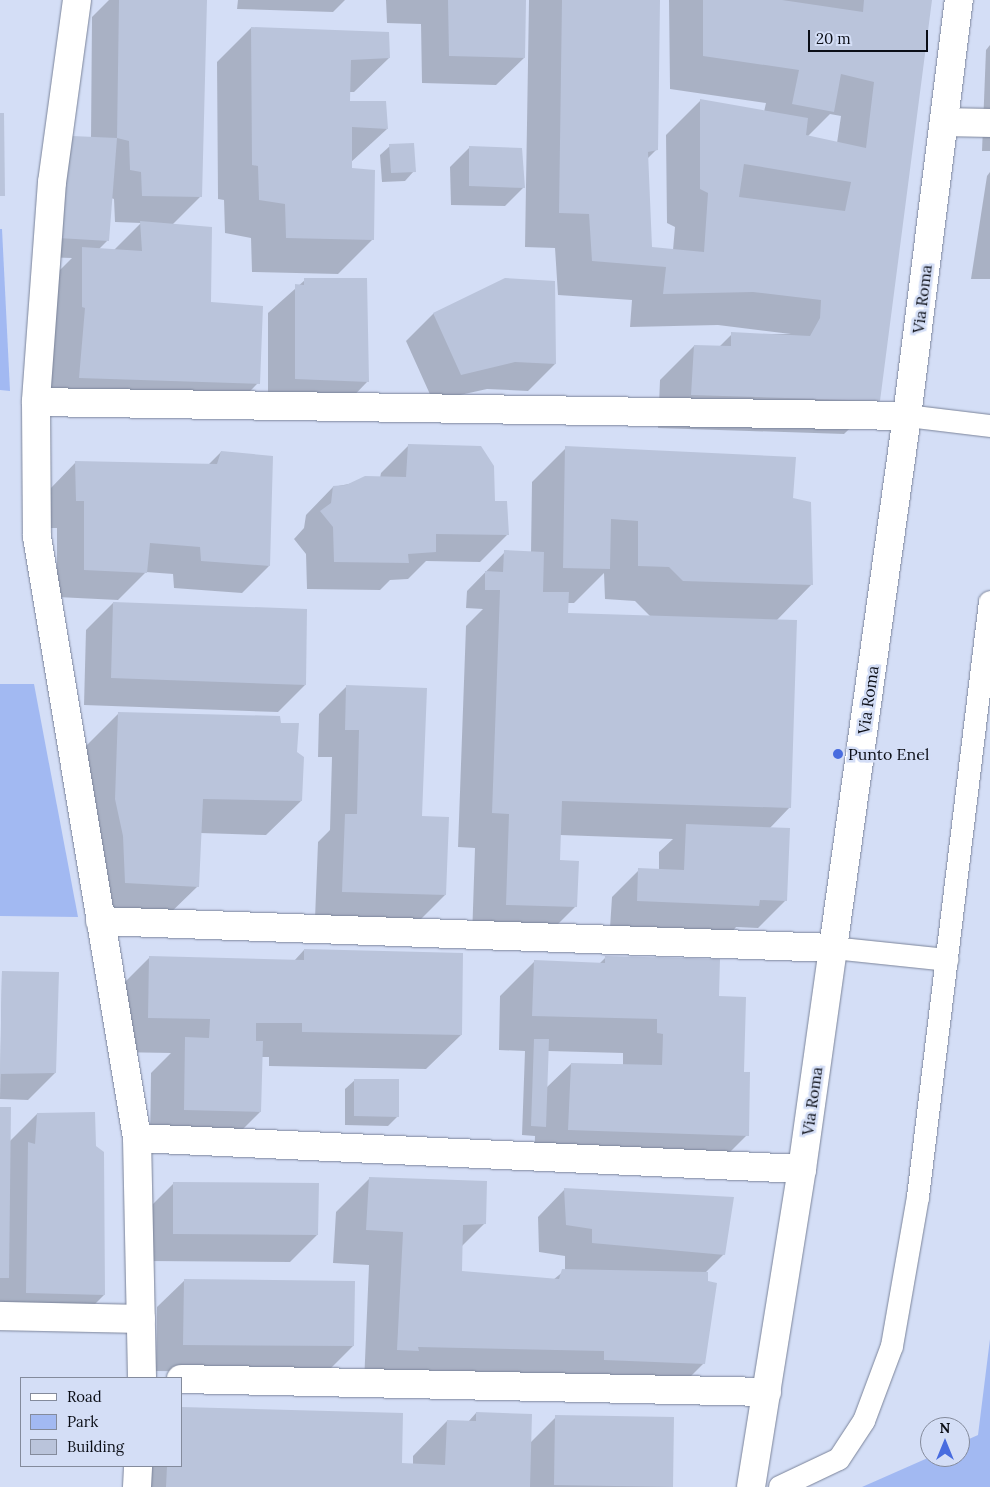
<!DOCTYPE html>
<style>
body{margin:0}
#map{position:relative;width:990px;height:1487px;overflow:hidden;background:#d4def6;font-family:Lora,serif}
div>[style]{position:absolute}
.green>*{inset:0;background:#a2b9f2}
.shadow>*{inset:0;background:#0003}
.building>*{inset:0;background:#bac4db}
.roads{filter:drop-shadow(0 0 1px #7b849a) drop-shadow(0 0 1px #7b849a)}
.service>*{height:22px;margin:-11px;padding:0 11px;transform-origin:11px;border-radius:11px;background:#fff}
.minor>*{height:28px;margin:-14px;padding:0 14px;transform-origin:14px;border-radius:14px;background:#fff}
.dots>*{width:14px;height:14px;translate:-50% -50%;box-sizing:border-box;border:2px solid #d4def6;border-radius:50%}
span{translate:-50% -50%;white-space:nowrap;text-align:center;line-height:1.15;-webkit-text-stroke:5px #d4def6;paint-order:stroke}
.street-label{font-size:16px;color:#0b0e16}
.poi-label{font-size:16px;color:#0b0e16}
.left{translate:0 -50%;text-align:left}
.legend{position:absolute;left:20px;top:1377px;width:162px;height:90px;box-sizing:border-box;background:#d4def6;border:1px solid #848b9c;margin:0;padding:6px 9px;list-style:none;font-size:15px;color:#0b0e16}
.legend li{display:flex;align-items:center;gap:10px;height:25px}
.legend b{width:25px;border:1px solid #848b9c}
.north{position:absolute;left:920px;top:1417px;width:50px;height:50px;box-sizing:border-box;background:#d4def6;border:1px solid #848b9c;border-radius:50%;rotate:0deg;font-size:14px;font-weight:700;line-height:20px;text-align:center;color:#0b0e16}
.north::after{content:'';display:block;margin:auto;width:18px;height:22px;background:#486cdf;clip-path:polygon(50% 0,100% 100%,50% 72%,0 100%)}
.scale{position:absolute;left:808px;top:30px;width:120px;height:22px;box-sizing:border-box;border:2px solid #0b0e16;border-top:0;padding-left:6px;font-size:15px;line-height:18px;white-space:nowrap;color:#0b0e16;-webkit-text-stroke:4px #d4def6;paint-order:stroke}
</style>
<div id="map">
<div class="green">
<div style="clip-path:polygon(0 229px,2px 229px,10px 391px,0 390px)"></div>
<div style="clip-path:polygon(0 684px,34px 684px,78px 917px,0 916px)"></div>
<div style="clip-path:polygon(990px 1339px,990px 1487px,862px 1487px,930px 1457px,960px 1457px,960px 1443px,978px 1435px)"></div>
</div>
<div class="shadow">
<div style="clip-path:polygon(evenodd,109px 0,205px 0,201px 196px,172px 225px,210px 304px,258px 383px,224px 418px,45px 412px,48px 282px,72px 258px,39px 257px,91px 138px,92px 17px,109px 0,111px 198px,114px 199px,115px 222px,141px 223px,114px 250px,99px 249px,108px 240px,111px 198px)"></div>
<div style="clip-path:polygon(238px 0,345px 0,333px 12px,237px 9px)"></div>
<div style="clip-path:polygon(386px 0,525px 0,524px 58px,496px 85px,422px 83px,421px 24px,387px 23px)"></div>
<div style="clip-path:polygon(evenodd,529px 0,659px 0,656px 150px,647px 159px,650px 248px,673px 250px,675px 227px,667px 223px,666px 135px,700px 101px,764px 112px,766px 103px,670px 89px,669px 0,931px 0,879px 400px,844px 434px,658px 428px,660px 380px,694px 346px,719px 347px,732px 334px,791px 334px,718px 325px,630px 327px,632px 300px,558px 295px,555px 248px,525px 247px,529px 0,830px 114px,841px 116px,837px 143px,807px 137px,830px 114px)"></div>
<div style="clip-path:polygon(251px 28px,389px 58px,354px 92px,349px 92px,348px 103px,387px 129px,350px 163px,373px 239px,338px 274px,252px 272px,251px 238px,225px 233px,224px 200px,218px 199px,217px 62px)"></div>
<div style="clip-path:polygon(990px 45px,990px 151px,982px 151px,986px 50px)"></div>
<div style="clip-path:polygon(390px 146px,414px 171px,405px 181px,382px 182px,380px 155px)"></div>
<div style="clip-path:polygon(469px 148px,524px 187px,505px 206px,451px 205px,450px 167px)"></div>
<div style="clip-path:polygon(990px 172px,990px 279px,971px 279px,987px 176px)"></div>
<div style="clip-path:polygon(305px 280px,368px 381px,341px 409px,268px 406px,268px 313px)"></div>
<div style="clip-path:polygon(505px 280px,555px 364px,528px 391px,487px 389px,433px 401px,406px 341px,433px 314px)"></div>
<div style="clip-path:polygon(408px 446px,494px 502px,507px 535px,480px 562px,426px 561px,408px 579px,390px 580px,380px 590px,307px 589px,306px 554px,294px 539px,304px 528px,306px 515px,333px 487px,380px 478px,381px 473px)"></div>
<div style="clip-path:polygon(evenodd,566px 448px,792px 499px,812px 584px,776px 621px,790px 807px,769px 829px,786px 900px,758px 928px,736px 927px,731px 933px,610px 928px,612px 897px,639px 870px,659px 870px,659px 852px,673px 839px,560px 835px,559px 861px,576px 906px,542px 940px,472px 938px,475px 848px,458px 847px,466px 626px,483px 609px,466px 608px,467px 591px,505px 552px,531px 553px,532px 482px,566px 448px,604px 573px,605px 599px,635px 601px,651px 617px,567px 614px,567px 603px,574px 603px,604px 573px)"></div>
<div style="clip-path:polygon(221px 452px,269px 566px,242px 593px,174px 588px,173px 574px,146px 572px,118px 600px,57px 597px,57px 528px,50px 528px,49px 490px,76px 462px,208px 465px)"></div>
<div style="clip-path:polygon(113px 603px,305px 685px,278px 712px,84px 705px,86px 630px)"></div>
<div style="clip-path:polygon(347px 686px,421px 818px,445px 895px,418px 922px,315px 919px,318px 842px,330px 830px,332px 757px,318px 757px,319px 714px)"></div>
<div style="clip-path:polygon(119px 713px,280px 724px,301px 801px,266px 835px,200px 833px,198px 886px,163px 920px,91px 917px,85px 747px)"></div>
<div style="clip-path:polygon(304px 950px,461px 1035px,426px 1069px,269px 1066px,269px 1057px,261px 1057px,260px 1112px,226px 1146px,150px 1144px,151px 1073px,171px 1053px,114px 1052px,116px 991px,150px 957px,294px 961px)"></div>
<div style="clip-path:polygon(evenodd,606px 957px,718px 997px,742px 1073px,747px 1135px,713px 1169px,534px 1163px,535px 1136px,522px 1135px,525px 1051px,499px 1050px,500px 996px,534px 962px,599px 964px,606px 957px,548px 1051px,623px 1053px,623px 1065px,571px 1064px,546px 1088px,548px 1051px)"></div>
<div style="clip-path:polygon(2px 972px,55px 1073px,28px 1100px,0 1099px)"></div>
<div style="clip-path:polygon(355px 1080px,398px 1116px,388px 1126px,345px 1125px,345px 1089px)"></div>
<div style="clip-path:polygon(0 1108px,9px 1142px,37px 1114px,104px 1295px,77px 1322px,0 1320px)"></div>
<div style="clip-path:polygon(370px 1178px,485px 1223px,461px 1247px,461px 1272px,553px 1280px,565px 1270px,565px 1256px,539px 1252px,538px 1217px,565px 1189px,724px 1254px,705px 1273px,704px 1363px,670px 1397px,364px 1384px,369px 1265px,333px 1263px,336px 1212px)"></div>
<div style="clip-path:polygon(174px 1183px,317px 1235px,290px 1262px,146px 1261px,146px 1211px)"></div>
<div style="clip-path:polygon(185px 1280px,353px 1346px,326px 1373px,156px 1371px,157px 1307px)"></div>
<div style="clip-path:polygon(476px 1413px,530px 1443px,556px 1417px,672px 1487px,133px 1487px,134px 1466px,413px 1465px,413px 1456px,447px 1421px,468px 1422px)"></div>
</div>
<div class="building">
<div style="clip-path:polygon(119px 0,207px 0,202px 197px,142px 196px,141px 172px,130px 170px,129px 141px,117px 138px)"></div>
<div style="clip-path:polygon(448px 0,526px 0,525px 58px,449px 56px)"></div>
<div style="clip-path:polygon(evenodd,562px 0,660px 0,658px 150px,648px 152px,652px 247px,704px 252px,708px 193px,700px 189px,700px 99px,808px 118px,806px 135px,866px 148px,874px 82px,841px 74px,834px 112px,792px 104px,799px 70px,703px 56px,703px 0,782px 0,863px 12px,864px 0,932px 0,880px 401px,691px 395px,694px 345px,731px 346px,731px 332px,810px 336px,820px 318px,821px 300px,753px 292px,663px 294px,666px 267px,592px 261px,589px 214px,559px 213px,562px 0,744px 164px,851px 182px,845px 211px,739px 197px,744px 164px)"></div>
<div style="clip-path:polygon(251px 27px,389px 32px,390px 58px,351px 60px,350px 101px,386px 101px,388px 129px,352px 127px,352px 168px,375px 170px,374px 240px,286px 238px,285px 204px,259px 200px,258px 166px,252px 165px)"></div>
<div style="clip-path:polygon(0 113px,4px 113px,5px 196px,0 196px)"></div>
<div style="clip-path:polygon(72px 136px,117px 138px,109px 241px,58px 238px)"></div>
<div style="clip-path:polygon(414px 143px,416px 172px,391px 173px,389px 144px)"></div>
<div style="clip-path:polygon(469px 146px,522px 148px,525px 188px,469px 186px)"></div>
<div style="clip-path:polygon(140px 221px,212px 227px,211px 302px,263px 306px,260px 384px,79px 378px,85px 308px,82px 307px,82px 247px,142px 251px)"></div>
<div style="clip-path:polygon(304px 278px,367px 278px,369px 382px,295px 379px,295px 284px,304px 285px)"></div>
<div style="clip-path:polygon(505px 278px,555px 281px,556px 364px,515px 362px,461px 375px,433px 313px)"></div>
<div style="clip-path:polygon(408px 444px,481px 446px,494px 466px,495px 501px,507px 501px,509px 535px,436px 534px,436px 552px,408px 554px,409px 563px,334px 562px,333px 527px,320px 511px,331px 503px,333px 486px,346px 485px,365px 476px,406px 477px)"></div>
<div style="clip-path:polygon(565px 446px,796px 457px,793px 498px,811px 502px,813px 585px,683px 581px,669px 567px,638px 566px,638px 521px,611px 519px,610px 569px,563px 568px)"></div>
<div style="clip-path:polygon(221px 451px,273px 456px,270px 566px,201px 561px,200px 547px,150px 543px,147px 573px,84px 570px,84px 501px,76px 501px,75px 461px,217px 464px)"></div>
<div style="clip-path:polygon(504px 550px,544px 552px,543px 592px,569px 592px,568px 613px,797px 620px,791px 808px,562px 801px,560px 860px,579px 861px,577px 907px,506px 905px,509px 814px,492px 813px,500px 590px,485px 590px,485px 571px,503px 572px)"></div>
<div style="clip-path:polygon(113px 602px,307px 609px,306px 685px,111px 678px)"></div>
<div style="clip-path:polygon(346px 685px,427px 688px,422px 816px,449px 817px,446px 895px,342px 892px,345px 814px,357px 814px,359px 730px,345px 730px)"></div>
<div style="clip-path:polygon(118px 712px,280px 716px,281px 723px,299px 723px,297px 752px,304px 757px,302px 801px,203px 799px,199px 887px,125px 883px,123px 836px,115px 799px)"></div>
<div style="clip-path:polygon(686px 824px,790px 828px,787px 901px,760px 900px,759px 906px,637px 901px,638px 868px,684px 870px)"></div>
<div style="clip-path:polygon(304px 949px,463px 953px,462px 1035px,302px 1032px,302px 1023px,256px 1023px,256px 1041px,263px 1041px,261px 1112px,184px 1110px,185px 1037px,209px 1038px,210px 1019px,148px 1018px,149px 956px,304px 960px)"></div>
<div style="clip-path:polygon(605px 956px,720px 959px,719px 996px,746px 997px,744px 1072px,750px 1072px,749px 1136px,568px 1130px,571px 1063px,662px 1065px,663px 1034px,657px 1033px,657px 1019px,532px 1016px,534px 960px,605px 963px)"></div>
<div style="clip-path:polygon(2px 971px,59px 972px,56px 1073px,0 1074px)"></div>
<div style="clip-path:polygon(534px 1039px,549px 1039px,546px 1127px,531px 1126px)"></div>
<div style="clip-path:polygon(354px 1079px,399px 1079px,399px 1117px,354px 1116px)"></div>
<div style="clip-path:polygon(0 1107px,11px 1107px,9px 1278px,0 1278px)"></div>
<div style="clip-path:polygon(95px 1112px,96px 1146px,104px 1152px,105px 1295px,26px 1293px,28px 1142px,35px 1144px,37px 1113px)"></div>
<div style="clip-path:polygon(369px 1177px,487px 1181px,486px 1224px,463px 1225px,462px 1271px,559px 1279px,562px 1269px,708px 1272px,708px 1281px,717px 1283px,705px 1364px,604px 1360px,604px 1351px,418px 1347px,419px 1351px,397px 1350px,403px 1232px,366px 1230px)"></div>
<div style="clip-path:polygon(173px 1182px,319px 1183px,318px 1235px,173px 1234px)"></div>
<div style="clip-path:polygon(564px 1188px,734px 1197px,725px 1255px,592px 1243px,592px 1229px,566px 1225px)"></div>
<div style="clip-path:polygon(184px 1279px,355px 1281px,354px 1346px,183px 1345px)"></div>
<div style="clip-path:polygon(181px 1407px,403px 1413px,402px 1463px,445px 1465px,447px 1420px,476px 1421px,476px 1412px,532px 1414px,530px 1487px,166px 1487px,167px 1466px,181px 1466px)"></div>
<div style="clip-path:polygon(555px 1415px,674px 1417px,673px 1487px,554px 1485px)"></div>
</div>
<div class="roads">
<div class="service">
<div style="left:907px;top:416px;width:84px;rotate:6.9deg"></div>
<div style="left:833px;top:948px;width:115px;rotate:6deg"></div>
<div style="left:780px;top:1487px;width:65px;rotate:-25.4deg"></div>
<div style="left:839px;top:1459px;width:45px;rotate:-56.7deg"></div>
<div style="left:864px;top:1421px;width:80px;rotate:-69.5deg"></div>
<div style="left:892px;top:1346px;width:151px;rotate:-80.1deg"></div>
<div style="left:918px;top:1197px;width:599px;rotate:-83.1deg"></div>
</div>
<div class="minor">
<div style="left:77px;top:0;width:184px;rotate:97.8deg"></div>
<div style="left:52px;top:182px;width:221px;rotate:94.2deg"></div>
<div style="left:36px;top:402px;width:135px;rotate:89.6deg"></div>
<div style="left:37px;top:537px;width:609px;rotate:80.55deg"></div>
<div style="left:137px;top:1138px;width:240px;rotate:88.8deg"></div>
<div style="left:944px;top:122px;width:46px;rotate:1.2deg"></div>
<div style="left:36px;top:402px;width:871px;rotate:0.92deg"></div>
<div style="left:100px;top:921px;width:733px;rotate:2.11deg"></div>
<div style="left:137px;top:1138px;width:666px;rotate:2.67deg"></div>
<div style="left:0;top:1316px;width:141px;rotate:1.2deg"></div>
<div style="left:181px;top:1379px;width:586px;rotate:1.27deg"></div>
<div style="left:137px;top:1487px;width:21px;rotate:-87deg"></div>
<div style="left:751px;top:1487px;width:322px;rotate:-80.9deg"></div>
<div style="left:802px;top:1169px;width:223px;rotate:-82deg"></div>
<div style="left:833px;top:948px;width:537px;rotate:-82.08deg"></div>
<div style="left:907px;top:416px;width:419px;rotate:-82.9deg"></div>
</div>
</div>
<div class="dots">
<div style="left:838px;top:754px;background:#486cdf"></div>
</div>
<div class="street-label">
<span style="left:922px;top:299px;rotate:-83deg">Via Roma</span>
<span style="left:868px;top:700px;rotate:-82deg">Via Roma</span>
<span style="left:812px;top:1101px;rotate:-82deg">Via Roma</span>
</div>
<div class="poi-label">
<span class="left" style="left:848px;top:754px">Punto Enel</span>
</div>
<ul class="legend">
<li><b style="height:6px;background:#fff"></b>Road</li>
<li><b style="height:14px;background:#a2b9f2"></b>Park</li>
<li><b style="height:14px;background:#bac4db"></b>Building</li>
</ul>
<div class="north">N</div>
<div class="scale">20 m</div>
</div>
